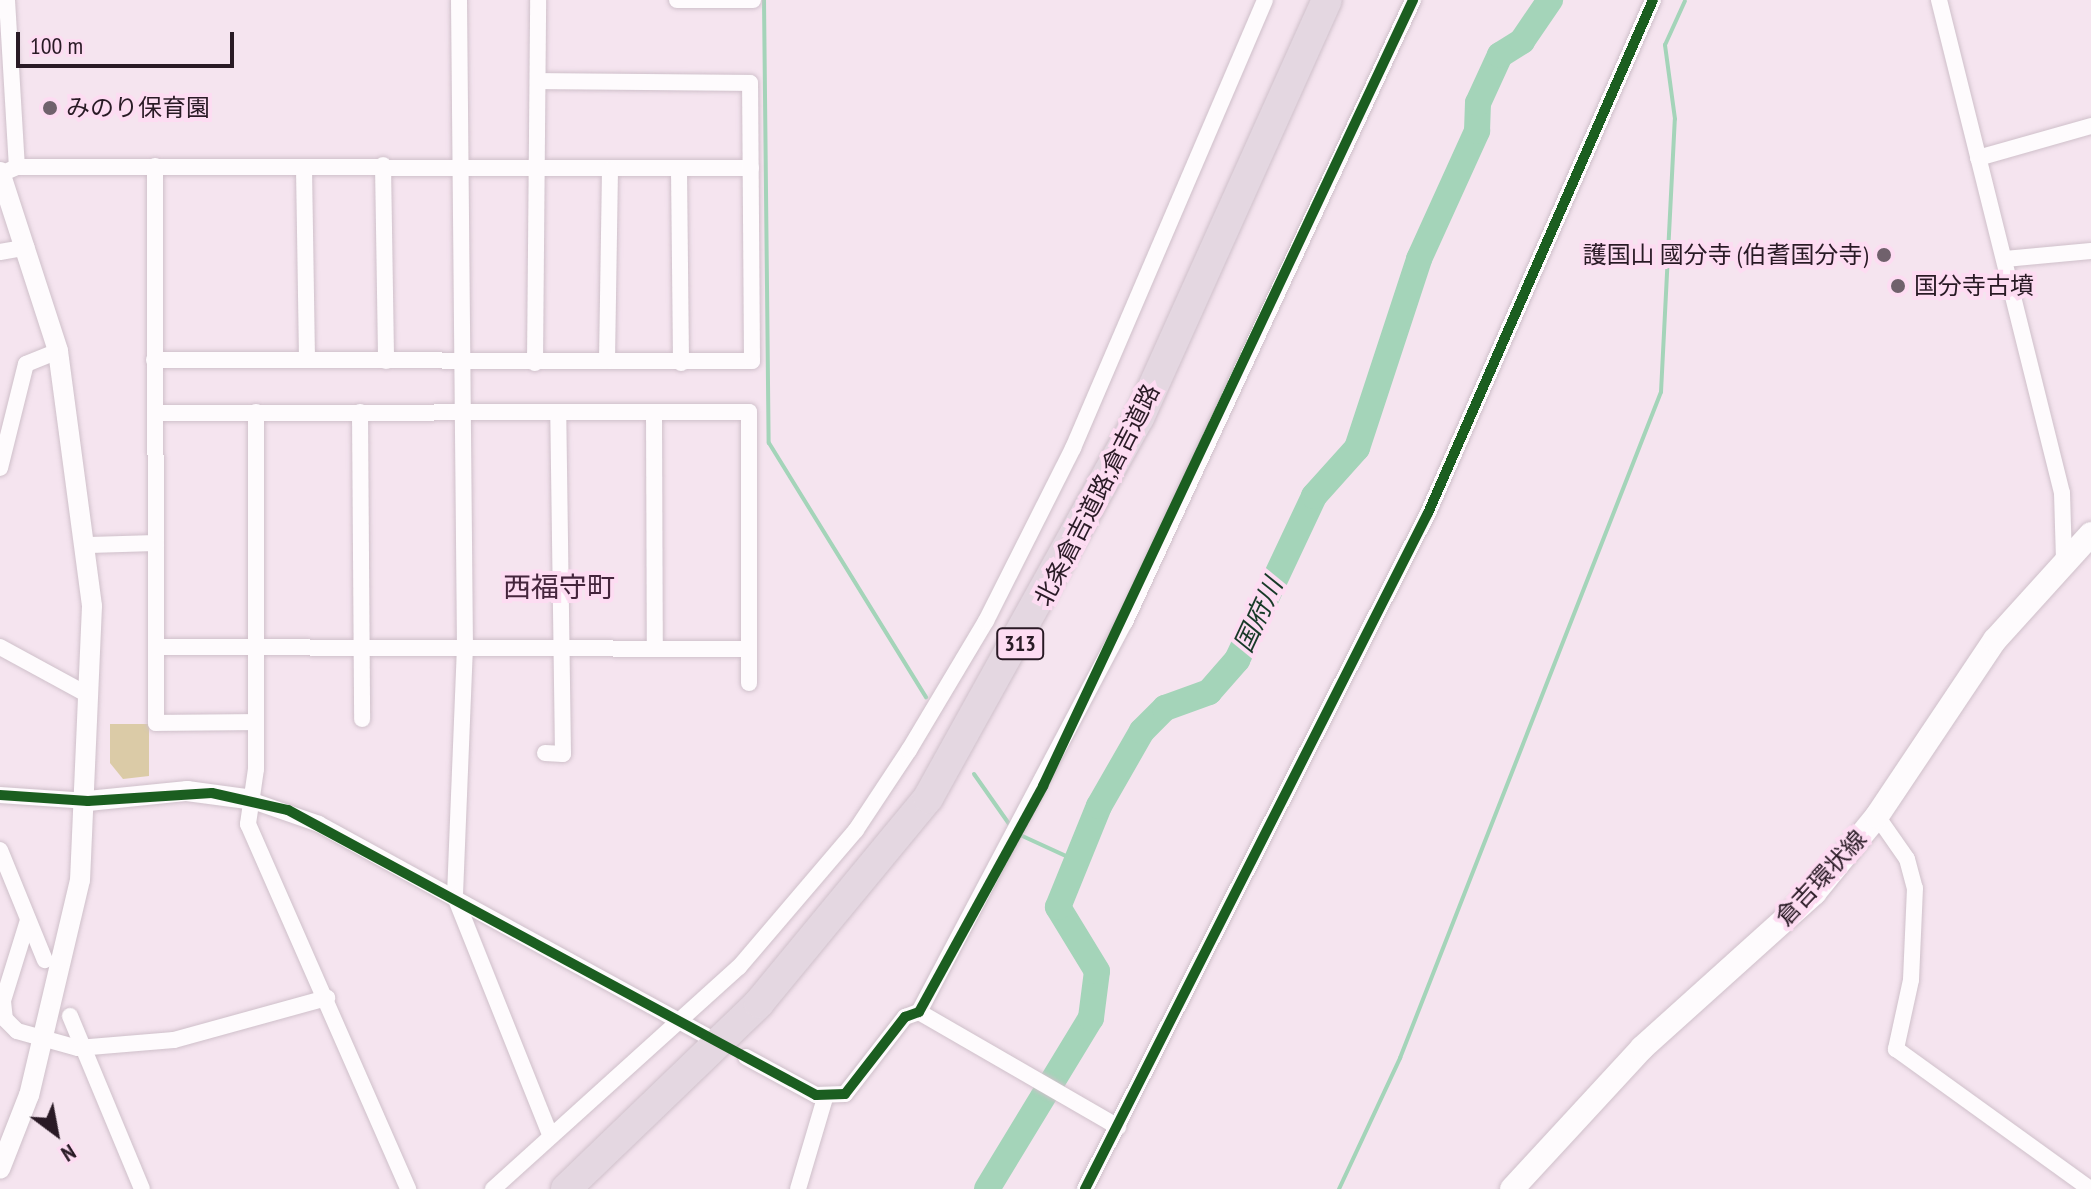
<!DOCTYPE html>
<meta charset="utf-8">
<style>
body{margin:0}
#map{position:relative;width:2091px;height:1189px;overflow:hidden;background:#f5e4ef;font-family:"PT Sans Narrow","Noto Sans JP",sans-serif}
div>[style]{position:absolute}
.green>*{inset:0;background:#dbcba7}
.stream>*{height:4px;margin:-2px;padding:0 2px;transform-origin:2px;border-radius:2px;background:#a4d4b9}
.river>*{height:26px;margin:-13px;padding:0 13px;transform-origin:13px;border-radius:13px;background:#a4d4b9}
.roads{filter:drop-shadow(0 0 2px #cfc0ca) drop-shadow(0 0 2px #cfc0ca)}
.minor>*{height:16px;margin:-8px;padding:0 8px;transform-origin:8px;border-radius:8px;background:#fefbfd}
.tertiary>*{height:20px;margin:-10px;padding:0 10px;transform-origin:10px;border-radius:10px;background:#fefbfd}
.secondary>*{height:24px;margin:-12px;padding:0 12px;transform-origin:12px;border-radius:12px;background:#fefbfd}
.motorway>*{height:30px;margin:-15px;padding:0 15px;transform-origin:15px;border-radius:15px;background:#e4d7e1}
.cycleway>*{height:10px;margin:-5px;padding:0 5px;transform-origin:5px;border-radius:5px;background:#1b5e20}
.dots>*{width:22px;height:22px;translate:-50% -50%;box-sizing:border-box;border:4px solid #fddcf2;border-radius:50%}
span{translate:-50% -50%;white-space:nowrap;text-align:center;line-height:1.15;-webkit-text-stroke:8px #fddcf2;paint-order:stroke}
.shield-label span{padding:2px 6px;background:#fddcf2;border:2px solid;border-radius:6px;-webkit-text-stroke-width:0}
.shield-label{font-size:22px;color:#291a25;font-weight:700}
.poi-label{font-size:24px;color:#291a25}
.left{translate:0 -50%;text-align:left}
.right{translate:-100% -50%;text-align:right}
.street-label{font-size:24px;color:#291a25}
.water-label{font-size:26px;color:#173927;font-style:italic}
.quarter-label{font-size:28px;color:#44253c}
.north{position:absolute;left:16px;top:1093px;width:80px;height:80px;-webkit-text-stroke:6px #fddcf2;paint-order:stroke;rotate:148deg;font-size:22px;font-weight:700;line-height:32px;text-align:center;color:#291a25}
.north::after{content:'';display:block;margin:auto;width:28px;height:36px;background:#291a25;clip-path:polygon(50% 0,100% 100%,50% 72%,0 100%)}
.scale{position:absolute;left:16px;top:32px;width:218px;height:36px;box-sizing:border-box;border:4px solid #291a25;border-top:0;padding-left:10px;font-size:24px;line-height:28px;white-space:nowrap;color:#291a25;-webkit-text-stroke:6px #fddcf2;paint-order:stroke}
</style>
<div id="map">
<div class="green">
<div style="clip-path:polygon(110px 724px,149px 724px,149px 776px,123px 779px,110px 763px)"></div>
</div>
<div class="stream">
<div style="left:764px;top:0;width:443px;rotate:89.4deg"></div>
<div style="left:769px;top:443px;width:299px;rotate:58.3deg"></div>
<div style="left:974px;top:774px;width:66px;rotate:54.9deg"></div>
<div style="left:1018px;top:834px;width:65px;rotate:24.6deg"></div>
<div style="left:1339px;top:1189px;width:145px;rotate:-65deg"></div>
<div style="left:1400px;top:1058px;width:715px;rotate:-68.6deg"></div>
<div style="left:1661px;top:392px;width:273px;rotate:-87.1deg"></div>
<div style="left:1675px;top:119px;width:75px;rotate:-97.7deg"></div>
<div style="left:1665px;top:45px;width:48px;rotate:-65.6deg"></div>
</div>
<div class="river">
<div style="left:987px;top:1189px;width:200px;rotate:-58.7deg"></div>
<div style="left:1091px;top:1018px;width:47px;rotate:-82.7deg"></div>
<div style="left:1097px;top:971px;width:75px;rotate:-121.4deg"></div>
<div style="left:1058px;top:907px;width:109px;rotate:-67.9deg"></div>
<div style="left:1099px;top:806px;width:86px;rotate:-60.2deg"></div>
<div style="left:1142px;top:731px;width:33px;rotate:-45deg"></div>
<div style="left:1165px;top:708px;width:47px;rotate:-20deg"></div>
<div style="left:1209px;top:692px;width:43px;rotate:-48.8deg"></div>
<div style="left:1237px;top:660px;width:181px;rotate:-64.8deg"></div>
<div style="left:1314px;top:496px;width:64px;rotate:-48.1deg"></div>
<div style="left:1357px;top:448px;width:199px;rotate:-71.8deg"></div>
<div style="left:1419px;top:259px;width:141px;rotate:-65.6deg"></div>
<div style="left:1477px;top:131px;width:28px;rotate:-88deg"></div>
<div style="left:1478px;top:103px;width:53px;rotate:-65.4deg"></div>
<div style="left:1500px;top:55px;width:26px;rotate:-32deg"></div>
<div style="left:1522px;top:41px;width:50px;rotate:-55.7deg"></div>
</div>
<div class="roads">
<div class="minor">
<div style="left:7px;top:0;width:167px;rotate:86.6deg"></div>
<div style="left:459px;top:0;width:646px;rotate:89.47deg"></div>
<div style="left:465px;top:646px;width:251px;rotate:92.3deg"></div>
<div style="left:455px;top:897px;width:256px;rotate:68.2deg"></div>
<div style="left:677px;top:0;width:76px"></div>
<div style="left:1939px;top:0;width:508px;rotate:75.99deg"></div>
<div style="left:2062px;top:493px;width:68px;rotate:88.3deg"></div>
<div style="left:1978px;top:158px;width:117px;rotate:-15.8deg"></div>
<div style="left:383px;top:165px;width:196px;rotate:89.1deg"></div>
<div style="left:155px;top:166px;width:557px;rotate:89.9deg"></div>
<div style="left:156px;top:723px;width:99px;rotate:-0.6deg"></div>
<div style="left:304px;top:168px;width:192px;rotate:89.1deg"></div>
<div style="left:679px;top:169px;width:194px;rotate:89.4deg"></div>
<div style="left:1px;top:174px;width:17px;rotate:-24deg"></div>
<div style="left:17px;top:167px;width:734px;rotate:0.08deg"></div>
<div style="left:0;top:252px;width:27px;rotate:-10deg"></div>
<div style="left:2005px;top:259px;width:86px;rotate:-5.3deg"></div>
<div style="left:154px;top:360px;width:598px;rotate:0.1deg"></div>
<div style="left:752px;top:361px;width:278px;rotate:-90.4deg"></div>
<div style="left:750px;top:83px;width:211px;rotate:-179.5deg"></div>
<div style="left:607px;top:361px;width:191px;rotate:-89.1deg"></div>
<div style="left:535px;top:363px;width:363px;rotate:-89.5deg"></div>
<div style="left:256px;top:412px;width:357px;rotate:90deg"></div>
<div style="left:256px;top:769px;width:56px;rotate:98.3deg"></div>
<div style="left:248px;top:824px;width:399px;rotate:66.3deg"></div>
<div style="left:360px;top:412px;width:307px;rotate:89.6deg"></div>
<div style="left:654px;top:412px;width:236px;rotate:89.8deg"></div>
<div style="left:155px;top:413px;width:594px;rotate:-0.1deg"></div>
<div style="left:749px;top:412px;width:271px;rotate:90deg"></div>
<div style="left:0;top:468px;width:107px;rotate:-76deg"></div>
<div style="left:26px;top:364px;width:35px;rotate:-22deg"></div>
<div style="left:89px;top:545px;width:67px;rotate:-1.7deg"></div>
<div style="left:0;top:647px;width:102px;rotate:28.6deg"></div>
<div style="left:157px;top:647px;width:590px;rotate:0.19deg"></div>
<div style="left:545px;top:753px;width:18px;rotate:3deg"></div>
<div style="left:563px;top:754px;width:341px;rotate:-90.8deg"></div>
<div style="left:0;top:795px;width:88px;rotate:3.9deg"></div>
<div style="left:247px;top:799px;width:76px;rotate:19.1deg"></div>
<div style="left:319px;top:824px;width:442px;rotate:28.7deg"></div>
<div style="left:1877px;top:816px;width:52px;rotate:55.1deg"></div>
<div style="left:1907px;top:859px;width:30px;rotate:75deg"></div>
<div style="left:1915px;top:888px;width:92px;rotate:92.5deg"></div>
<div style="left:1911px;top:980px;width:71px;rotate:102.3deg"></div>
<div style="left:1896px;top:1049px;width:239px;rotate:35.8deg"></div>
<div style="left:0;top:850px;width:119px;rotate:67.8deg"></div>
<div style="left:28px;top:920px;width:85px;rotate:107.2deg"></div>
<div style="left:3px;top:1001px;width:18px;rotate:84deg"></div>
<div style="left:5px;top:1019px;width:17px;rotate:45deg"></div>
<div style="left:17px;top:1031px;width:63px;rotate:15.6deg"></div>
<div style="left:78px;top:1048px;width:96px;rotate:-4.8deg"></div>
<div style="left:174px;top:1040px;width:159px;rotate:-15.4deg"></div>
<div style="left:919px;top:1012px;width:230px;rotate:30deg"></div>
<div style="left:70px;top:1016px;width:187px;rotate:67.4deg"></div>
<div style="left:746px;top:1057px;width:80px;rotate:28.5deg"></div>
<div style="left:816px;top:1095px;width:29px;rotate:-2deg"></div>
<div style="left:845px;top:1094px;width:98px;rotate:-52.1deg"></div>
<div style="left:905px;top:1017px;width:15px;rotate:-20deg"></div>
<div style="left:919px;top:1012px;width:441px;rotate:-62.2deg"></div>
<div style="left:1125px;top:622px;width:685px;rotate:-65.15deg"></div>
<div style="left:493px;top:1189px;width:331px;rotate:-42.1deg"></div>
<div style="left:739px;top:967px;width:180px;rotate:-49.5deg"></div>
<div style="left:856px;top:830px;width:96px;rotate:-56.5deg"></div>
<div style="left:909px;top:750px;width:150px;rotate:-59.2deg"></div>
<div style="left:986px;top:621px;width:194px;rotate:-63.3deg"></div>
<div style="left:1073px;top:448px;width:487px;rotate:-66.8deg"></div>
<div style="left:798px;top:1189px;width:95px;rotate:-73.5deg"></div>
<div style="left:1085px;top:1189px;width:758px;rotate:-63.1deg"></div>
<div style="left:1428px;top:513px;width:560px;rotate:-66.32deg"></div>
</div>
<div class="tertiary">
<div style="left:0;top:172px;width:188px;rotate:72deg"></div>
<div style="left:58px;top:351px;width:257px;rotate:82.4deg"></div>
<div style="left:92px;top:606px;width:274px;rotate:92.5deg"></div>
<div style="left:80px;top:880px;width:221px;rotate:103.3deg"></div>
<div style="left:29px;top:1095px;width:79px;rotate:111.4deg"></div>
<div style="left:88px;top:801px;width:100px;rotate:-5.8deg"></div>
<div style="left:187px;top:791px;width:61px;rotate:7.6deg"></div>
</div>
<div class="secondary">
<div style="left:1512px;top:1189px;width:192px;rotate:-47.3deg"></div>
<div style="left:1642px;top:1048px;width:232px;rotate:-42deg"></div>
<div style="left:1814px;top:893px;width:99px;rotate:-50.7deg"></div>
<div style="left:1877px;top:816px;width:212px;rotate:-56.2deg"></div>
<div style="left:1995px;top:640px;width:143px;rotate:-47.8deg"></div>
</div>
<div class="motorway">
<div style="left:566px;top:1189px;width:268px;rotate:-43.9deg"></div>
<div style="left:759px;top:1003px;width:266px;rotate:-50.5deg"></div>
<div style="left:928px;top:798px;width:435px;rotate:-61deg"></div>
<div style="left:1139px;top:418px;width:458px;rotate:-65.8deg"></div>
</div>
</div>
<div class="cycleway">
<div style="left:0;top:795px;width:88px;rotate:3.9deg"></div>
<div style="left:88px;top:801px;width:124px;rotate:-3.7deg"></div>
<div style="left:212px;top:793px;width:78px;rotate:12.6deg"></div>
<div style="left:288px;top:810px;width:600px;rotate:28.36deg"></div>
<div style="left:816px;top:1095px;width:29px;rotate:-2deg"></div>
<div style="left:845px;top:1094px;width:98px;rotate:-52.1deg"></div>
<div style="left:905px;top:1017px;width:15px;rotate:-20deg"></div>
<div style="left:919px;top:1012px;width:258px;rotate:-61.2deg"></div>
<div style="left:1043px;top:786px;width:869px;rotate:-64.79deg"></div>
<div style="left:1085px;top:1189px;width:758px;rotate:-63.1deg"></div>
<div style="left:1428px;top:513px;width:560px;rotate:-66.32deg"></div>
</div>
<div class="dots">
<div style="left:50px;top:108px;background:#70616c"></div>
<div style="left:1884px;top:255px;background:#70616c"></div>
<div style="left:1898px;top:286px;background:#70616c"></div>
</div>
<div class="shield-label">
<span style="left:1020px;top:644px">313</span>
</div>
<div class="poi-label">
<span class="left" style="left:66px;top:108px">みのり保育園</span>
<span class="right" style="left:1868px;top:255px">護国山 國分寺 (伯耆国分寺)</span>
<span class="left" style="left:1914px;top:286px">国分寺古墳</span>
</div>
<div class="street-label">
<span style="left:1097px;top:495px;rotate:-63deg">北条倉吉道路;倉吉道路</span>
<span style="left:1821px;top:878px;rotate:-47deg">倉吉環状線</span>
</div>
<div class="water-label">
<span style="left:1258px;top:615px;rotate:-65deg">国府川</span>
</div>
<div class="quarter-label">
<span style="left:559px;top:587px">西福守町</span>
</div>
<div class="north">N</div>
<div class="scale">100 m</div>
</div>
